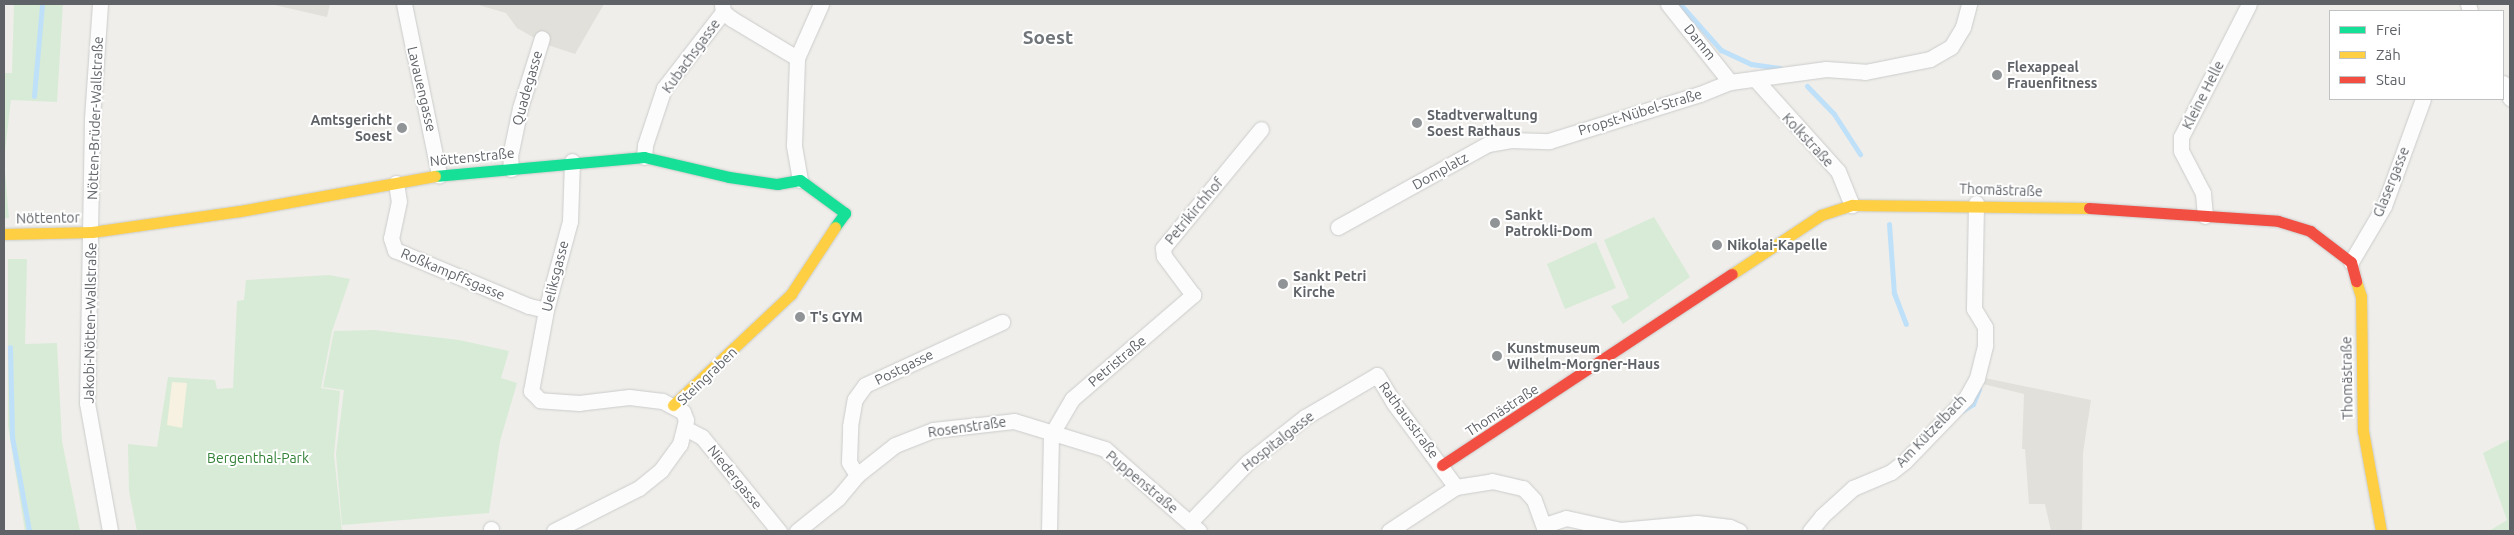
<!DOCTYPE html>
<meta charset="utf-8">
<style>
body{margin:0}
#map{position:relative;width:2514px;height:535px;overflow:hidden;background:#efeeea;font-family:Ubuntu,sans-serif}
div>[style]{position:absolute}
.education>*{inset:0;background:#e2e0da}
.green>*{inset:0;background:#d8ebd6}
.sand>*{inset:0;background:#f6f1e1}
.stream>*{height:5px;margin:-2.5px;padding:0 2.5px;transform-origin:2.5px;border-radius:2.5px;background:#bfe0f9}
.roads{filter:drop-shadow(0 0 1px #cbcccc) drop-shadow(0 0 1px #cbcccc)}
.street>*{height:15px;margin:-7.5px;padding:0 7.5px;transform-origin:7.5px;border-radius:7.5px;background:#fdfcfc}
.fast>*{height:11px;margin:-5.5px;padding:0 5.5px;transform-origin:5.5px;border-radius:5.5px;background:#16e098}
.slow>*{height:11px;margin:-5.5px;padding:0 5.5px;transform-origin:5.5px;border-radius:5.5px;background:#ffcf43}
.jam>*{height:11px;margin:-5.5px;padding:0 5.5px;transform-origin:5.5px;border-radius:5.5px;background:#f24e42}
.dots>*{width:14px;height:14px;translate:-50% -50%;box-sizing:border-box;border:2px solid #fff;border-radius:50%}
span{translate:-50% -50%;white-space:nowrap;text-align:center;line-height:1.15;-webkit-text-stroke:4px #fff;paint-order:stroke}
.street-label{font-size:14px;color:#5f6368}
.poi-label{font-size:14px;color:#5f6368;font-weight:700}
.left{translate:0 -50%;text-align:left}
.right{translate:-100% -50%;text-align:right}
.park-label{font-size:14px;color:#348238}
.district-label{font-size:19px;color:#70757a;font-weight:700}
.frame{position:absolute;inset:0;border:5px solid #5f6368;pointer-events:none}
.legend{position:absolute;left:2329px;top:10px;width:175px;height:90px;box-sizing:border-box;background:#fff;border:1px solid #bfc1c3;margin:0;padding:6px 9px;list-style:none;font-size:15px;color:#5f6368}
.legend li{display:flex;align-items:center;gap:10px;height:25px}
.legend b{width:25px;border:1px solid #bfc1c3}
</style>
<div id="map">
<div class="education">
<div style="clip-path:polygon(270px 4px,330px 4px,327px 17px)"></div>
<div style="clip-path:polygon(475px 4px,604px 4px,575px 54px,545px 44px,517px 28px,506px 13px)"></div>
<div style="clip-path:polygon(1985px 378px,2091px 400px,2083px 453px,2082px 531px,2051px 531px,2045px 504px,2029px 504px,2025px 449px,2022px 449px,2024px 394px,1983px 384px)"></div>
</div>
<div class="green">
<div style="clip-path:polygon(14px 4px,63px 4px,57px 102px,11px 100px,4px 160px,9px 218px,4px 218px,4px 73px,12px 73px)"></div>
<div style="clip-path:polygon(1654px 217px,1690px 277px,1623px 324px,1611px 306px,1629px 298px,1604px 240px)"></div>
<div style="clip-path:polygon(1596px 242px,1616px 288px,1565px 309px,1547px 264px)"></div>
<div style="clip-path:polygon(8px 259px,27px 259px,25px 344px,57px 343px,62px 441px,80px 531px,25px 531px,8px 426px)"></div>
<div style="clip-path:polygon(329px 275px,350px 279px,332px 331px,321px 388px,340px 391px,334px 455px,342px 531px,137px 531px,129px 491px,128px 444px,157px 447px,168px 377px,215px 380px,217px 389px,233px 388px,237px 301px,244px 300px,246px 280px)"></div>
<div style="clip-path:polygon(374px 330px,459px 340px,509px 351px,501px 378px,517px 383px,500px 441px,489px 513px,342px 525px,336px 454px,344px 390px,323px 387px,334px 331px)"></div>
<div style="clip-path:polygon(2510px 439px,2510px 531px,2489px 531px,2507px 520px,2483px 453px)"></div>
</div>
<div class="sand">
<div style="clip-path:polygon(172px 382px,187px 383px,182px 428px,167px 425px)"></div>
</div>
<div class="stream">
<div style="left:1680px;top:4px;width:62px;rotate:48.3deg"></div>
<div style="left:1721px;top:50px;width:33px;rotate:25deg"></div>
<div style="left:1751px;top:64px;width:29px;rotate:8deg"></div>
<div style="left:1807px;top:86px;width:39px;rotate:46deg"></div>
<div style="left:1834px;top:114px;width:48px;rotate:57deg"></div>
<div style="left:34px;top:96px;width:92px;rotate:-85deg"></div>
<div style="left:1889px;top:224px;width:69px;rotate:85.9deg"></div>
<div style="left:1894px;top:293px;width:33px;rotate:69deg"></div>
<div style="left:10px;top:347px;width:90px;rotate:88.7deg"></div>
<div style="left:12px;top:437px;width:96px;rotate:79.7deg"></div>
<div style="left:1962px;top:411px;width:13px;rotate:-32deg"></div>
<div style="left:1973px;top:404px;width:16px;rotate:-68deg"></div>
</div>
<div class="roads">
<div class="street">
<div style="left:100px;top:4px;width:115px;rotate:94deg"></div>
<div style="left:92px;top:119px;width:284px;rotate:91deg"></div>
<div style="left:87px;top:403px;width:130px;rotate:79.8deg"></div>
<div style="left:404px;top:4px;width:175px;rotate:78.4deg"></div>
<div style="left:722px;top:4px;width:8px;rotate:83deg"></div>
<div style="left:723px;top:12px;width:11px;rotate:38deg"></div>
<div style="left:732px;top:19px;width:76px;rotate:31deg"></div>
<div style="left:1668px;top:4px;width:100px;rotate:51.5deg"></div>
<div style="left:2468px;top:4px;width:7px;rotate:74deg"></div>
<div style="left:1756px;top:80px;width:122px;rotate:48deg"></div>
<div style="left:1838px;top:171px;width:37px;rotate:68deg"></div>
<div style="left:2503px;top:83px;width:17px;rotate:65deg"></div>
<div style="left:644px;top:157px;width:12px;rotate:-85deg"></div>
<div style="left:645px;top:145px;width:60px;rotate:-71.6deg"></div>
<div style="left:664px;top:88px;width:96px;rotate:-52.2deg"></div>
<div style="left:511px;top:169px;width:13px;rotate:-94deg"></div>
<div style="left:510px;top:156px;width:49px;rotate:-78.2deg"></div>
<div style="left:520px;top:108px;width:73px;rotate:-72.6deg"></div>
<div style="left:800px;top:180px;width:36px;rotate:-100deg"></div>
<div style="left:794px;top:145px;width:87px;rotate:-88deg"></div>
<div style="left:797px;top:58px;width:59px;rotate:-66deg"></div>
<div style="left:396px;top:183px;width:18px;rotate:81deg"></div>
<div style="left:399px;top:201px;width:38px;rotate:102deg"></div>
<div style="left:391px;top:238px;width:13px;rotate:72deg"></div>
<div style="left:395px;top:250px;width:145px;rotate:22.7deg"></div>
<div style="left:529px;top:306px;width:17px;rotate:13deg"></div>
<div style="left:2205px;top:216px;width:23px;rotate:-95deg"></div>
<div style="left:2203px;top:193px;width:47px;rotate:-117.6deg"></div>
<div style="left:2181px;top:151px;width:14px;rotate:-90deg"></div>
<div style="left:2181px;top:137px;width:149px;rotate:-62.9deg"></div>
<div style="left:1338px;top:227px;width:171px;rotate:-29deg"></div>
<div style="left:1488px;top:144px;width:23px;rotate:-10deg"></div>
<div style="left:1511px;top:140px;width:38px;rotate:2deg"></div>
<div style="left:1549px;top:141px;width:158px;rotate:-17.3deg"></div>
<div style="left:1700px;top:94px;width:32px;rotate:-22deg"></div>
<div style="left:1730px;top:82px;width:97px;rotate:-7.7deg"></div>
<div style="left:1826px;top:69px;width:39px;rotate:4deg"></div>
<div style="left:1865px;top:72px;width:66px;rotate:-11.3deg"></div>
<div style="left:1930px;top:59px;width:24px;rotate:-30deg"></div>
<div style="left:1951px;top:47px;width:23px;rotate:-59deg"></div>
<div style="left:1963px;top:27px;width:24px;rotate:-75deg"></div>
<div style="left:2351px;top:262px;width:65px;rotate:-59.5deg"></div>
<div style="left:2384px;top:206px;width:114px;rotate:-70deg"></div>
<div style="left:685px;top:428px;width:19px;rotate:28deg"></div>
<div style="left:702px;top:437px;width:122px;rotate:50.7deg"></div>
<div style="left:857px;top:475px;width:15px;rotate:-122deg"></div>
<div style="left:849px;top:462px;width:36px;rotate:-88deg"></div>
<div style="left:850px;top:426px;width:27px;rotate:-80deg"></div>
<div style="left:855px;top:399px;width:17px;rotate:-54deg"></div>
<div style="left:865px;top:385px;width:151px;rotate:-24.7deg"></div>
<div style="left:1190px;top:522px;width:83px;rotate:-46deg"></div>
<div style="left:1248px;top:462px;width:73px;rotate:-38.3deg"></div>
<div style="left:1305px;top:417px;width:83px;rotate:-30.3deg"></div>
<div style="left:1377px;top:375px;width:31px;rotate:59deg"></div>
<div style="left:1393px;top:402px;width:106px;rotate:53.5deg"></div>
<div style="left:1545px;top:525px;width:22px;rotate:-18deg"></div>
<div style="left:1566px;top:518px;width:55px;rotate:12.5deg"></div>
<div style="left:1620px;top:530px;width:77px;rotate:-5.2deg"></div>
<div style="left:1697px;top:523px;width:33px;rotate:7deg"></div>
<div style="left:1730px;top:527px;width:10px;rotate:24deg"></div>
<div style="left:491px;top:529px;width:2px;rotate:90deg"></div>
<div style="left:554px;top:531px;width:95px;rotate:-26.8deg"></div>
<div style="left:639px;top:488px;width:28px;rotate:-39deg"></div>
<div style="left:661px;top:470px;width:32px;rotate:-54deg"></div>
<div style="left:680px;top:444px;width:25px;rotate:-76deg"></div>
<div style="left:686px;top:420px;width:9px;rotate:-111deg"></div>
<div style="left:683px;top:412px;width:24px;rotate:-152deg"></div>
<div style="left:662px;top:401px;width:33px;rotate:-173deg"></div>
<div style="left:629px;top:397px;width:50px;rotate:173.2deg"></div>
<div style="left:579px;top:403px;width:39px;rotate:-176deg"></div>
<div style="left:540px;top:400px;width:13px;rotate:-135deg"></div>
<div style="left:531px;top:391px;width:82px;rotate:-79.5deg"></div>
<div style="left:546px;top:310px;width:92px;rotate:-74.9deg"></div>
<div style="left:570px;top:221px;width:60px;rotate:-88.1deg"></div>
<div style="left:797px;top:531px;width:53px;rotate:-38.8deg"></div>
<div style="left:838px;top:498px;width:30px;rotate:-50deg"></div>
<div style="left:857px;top:475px;width:48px;rotate:-38.3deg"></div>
<div style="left:895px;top:445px;width:41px;rotate:-21.5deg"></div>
<div style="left:933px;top:430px;width:81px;rotate:-6.3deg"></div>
<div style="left:1014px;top:421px;width:95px;rotate:17.1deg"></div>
<div style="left:1105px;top:449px;width:125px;rotate:41.1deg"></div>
<div style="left:1049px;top:531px;width:96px;rotate:-88.8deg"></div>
<div style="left:1051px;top:435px;width:42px;rotate:-59.7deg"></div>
<div style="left:1072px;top:399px;width:160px;rotate:-40.7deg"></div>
<div style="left:1193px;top:295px;width:49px;rotate:-126.6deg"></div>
<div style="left:1164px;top:256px;width:8px;rotate:-97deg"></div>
<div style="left:1163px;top:248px;width:154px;rotate:-50.5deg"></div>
<div style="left:1389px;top:531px;width:80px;rotate:-33.3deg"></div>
<div style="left:1456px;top:487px;width:36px;rotate:-9deg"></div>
<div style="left:1492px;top:481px;width:32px;rotate:13deg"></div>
<div style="left:1523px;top:488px;width:16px;rotate:47deg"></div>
<div style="left:1534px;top:500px;width:33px;rotate:70deg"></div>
<div style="left:1810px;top:531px;width:19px;rotate:-51deg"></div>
<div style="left:1822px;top:516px;width:42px;rotate:-42.1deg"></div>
<div style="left:1853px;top:488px;width:41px;rotate:-22.8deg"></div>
<div style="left:1891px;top:472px;width:18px;rotate:-38deg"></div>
<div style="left:1905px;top:461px;width:88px;rotate:-45.9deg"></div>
<div style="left:1966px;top:398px;width:23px;rotate:-61deg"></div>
<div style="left:1977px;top:378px;width:34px;rotate:-76deg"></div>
<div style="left:1985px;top:345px;width:18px;rotate:-90deg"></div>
<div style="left:1985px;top:327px;width:21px;rotate:-121deg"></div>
<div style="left:1974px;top:309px;width:106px;rotate:-88.9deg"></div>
</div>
<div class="fast">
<div style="left:435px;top:176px;width:210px;rotate:-5.2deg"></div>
<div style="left:644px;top:157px;width:87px;rotate:13.2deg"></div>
<div style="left:729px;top:177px;width:49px;rotate:8.3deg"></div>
<div style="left:777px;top:184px;width:23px;rotate:-10deg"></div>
<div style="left:800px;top:180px;width:56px;rotate:36.3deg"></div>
<div style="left:845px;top:213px;width:17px;rotate:126deg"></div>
</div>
<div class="slow">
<div style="left:4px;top:234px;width:88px;rotate:-1.3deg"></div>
<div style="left:92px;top:232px;width:149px;rotate:-8.1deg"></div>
<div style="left:240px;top:211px;width:198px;rotate:-10.2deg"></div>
<div style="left:1732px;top:274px;width:107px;rotate:-33.5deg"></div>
<div style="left:1821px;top:215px;width:33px;rotate:-18deg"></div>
<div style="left:1852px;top:205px;width:237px;rotate:0.7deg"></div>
<div style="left:2356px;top:281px;width:16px;rotate:72deg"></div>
<div style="left:2361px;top:296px;width:135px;rotate:89.2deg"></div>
<div style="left:2363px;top:431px;width:102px;rotate:79.8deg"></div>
<div style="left:673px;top:405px;width:162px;rotate:-43.2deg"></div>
<div style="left:791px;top:294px;width:80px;rotate:-56.7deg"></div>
</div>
<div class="jam">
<div style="left:2089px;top:208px;width:189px;rotate:3.9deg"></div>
<div style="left:2278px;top:221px;width:34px;rotate:17deg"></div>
<div style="left:2310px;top:231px;width:51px;rotate:37.1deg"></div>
<div style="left:2351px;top:262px;width:20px;rotate:75deg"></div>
<div style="left:1442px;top:465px;width:347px;rotate:-33.4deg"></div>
</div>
</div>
<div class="dots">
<div style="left:1997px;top:75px;background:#919496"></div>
<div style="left:1417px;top:123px;background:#919496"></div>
<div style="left:402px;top:128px;background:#919496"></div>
<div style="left:1495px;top:223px;background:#919496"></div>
<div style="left:1717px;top:245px;background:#919496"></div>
<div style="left:1283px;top:284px;background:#919496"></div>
<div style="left:800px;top:317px;background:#919496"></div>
<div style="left:1497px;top:356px;background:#919496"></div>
</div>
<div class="street-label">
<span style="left:1700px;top:42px;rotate:51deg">Damm</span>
<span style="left:691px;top:56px;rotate:-54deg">Kubachsgasse</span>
<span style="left:527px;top:88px;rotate:-74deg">Quadegasse</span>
<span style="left:422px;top:89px;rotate:77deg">Lavauengasse</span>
<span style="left:2203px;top:95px;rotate:-63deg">Kleine Helle</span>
<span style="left:1640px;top:112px;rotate:-17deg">Propst-Nübel-Straße</span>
<span style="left:95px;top:118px;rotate:-88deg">Nötten-Brüder-Wallstraße</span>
<span style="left:1808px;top:140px;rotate:47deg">Kolkstraße</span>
<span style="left:472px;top:157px;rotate:-6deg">Nöttenstraße</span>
<span style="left:1440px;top:171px;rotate:-29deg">Domplatz</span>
<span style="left:2391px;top:182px;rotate:-68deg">Glasergasse</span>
<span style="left:2001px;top:190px;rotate:2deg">Thomästraße</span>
<span style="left:1194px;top:211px;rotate:-50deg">Petrikirchhof</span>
<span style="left:48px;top:218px;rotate:-1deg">Nöttentor</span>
<span style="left:453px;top:274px;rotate:23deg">Roßkampffsgasse</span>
<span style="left:555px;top:276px;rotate:-76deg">Ueliksgasse</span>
<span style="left:90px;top:323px;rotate:-89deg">Jakobi-Nötten-Wallstraße</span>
<span style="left:1117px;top:361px;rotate:-40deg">Petristraße</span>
<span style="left:904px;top:367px;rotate:-26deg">Postgasse</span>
<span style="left:707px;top:376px;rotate:-44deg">Steingraben</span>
<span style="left:2347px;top:378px;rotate:-91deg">Thomästraße</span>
<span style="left:1502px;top:410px;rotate:-33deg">Thomästraße</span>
<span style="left:1409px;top:420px;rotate:54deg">Rathausstraße</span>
<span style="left:967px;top:427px;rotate:-8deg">Rosenstraße</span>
<span style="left:1931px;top:431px;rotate:-46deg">Am Kützelbach</span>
<span style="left:1278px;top:441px;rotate:-38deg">Hospitalgasse</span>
<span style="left:735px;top:477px;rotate:51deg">Niedergasse</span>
<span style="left:1142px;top:482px;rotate:40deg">Puppenstraße</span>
</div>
<div class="poi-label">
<span class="left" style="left:2007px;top:75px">Flexappeal<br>Frauenfitness</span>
<span class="left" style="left:1427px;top:123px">Stadtverwaltung<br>Soest Rathaus</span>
<span class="right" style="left:392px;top:128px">Amtsgericht<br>Soest</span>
<span class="left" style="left:1505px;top:223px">Sankt<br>Patrokli-Dom</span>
<span class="left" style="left:1727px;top:245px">Nikolai-Kapelle</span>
<span class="left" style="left:1293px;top:284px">Sankt Petri<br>Kirche</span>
<span class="left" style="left:810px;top:317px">T's GYM</span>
<span class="left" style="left:1507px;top:356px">Kunstmuseum<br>Wilhelm-Morgner-Haus</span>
</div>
<div class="park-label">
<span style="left:258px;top:458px">Bergenthal-Park</span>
</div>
<div class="district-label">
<span style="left:1048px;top:38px">Soest</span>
</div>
<div class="frame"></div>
<ul class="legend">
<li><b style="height:6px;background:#16e098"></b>Frei</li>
<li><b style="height:6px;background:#ffcf43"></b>Zäh</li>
<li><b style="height:6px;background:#f24e42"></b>Stau</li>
</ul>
</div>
